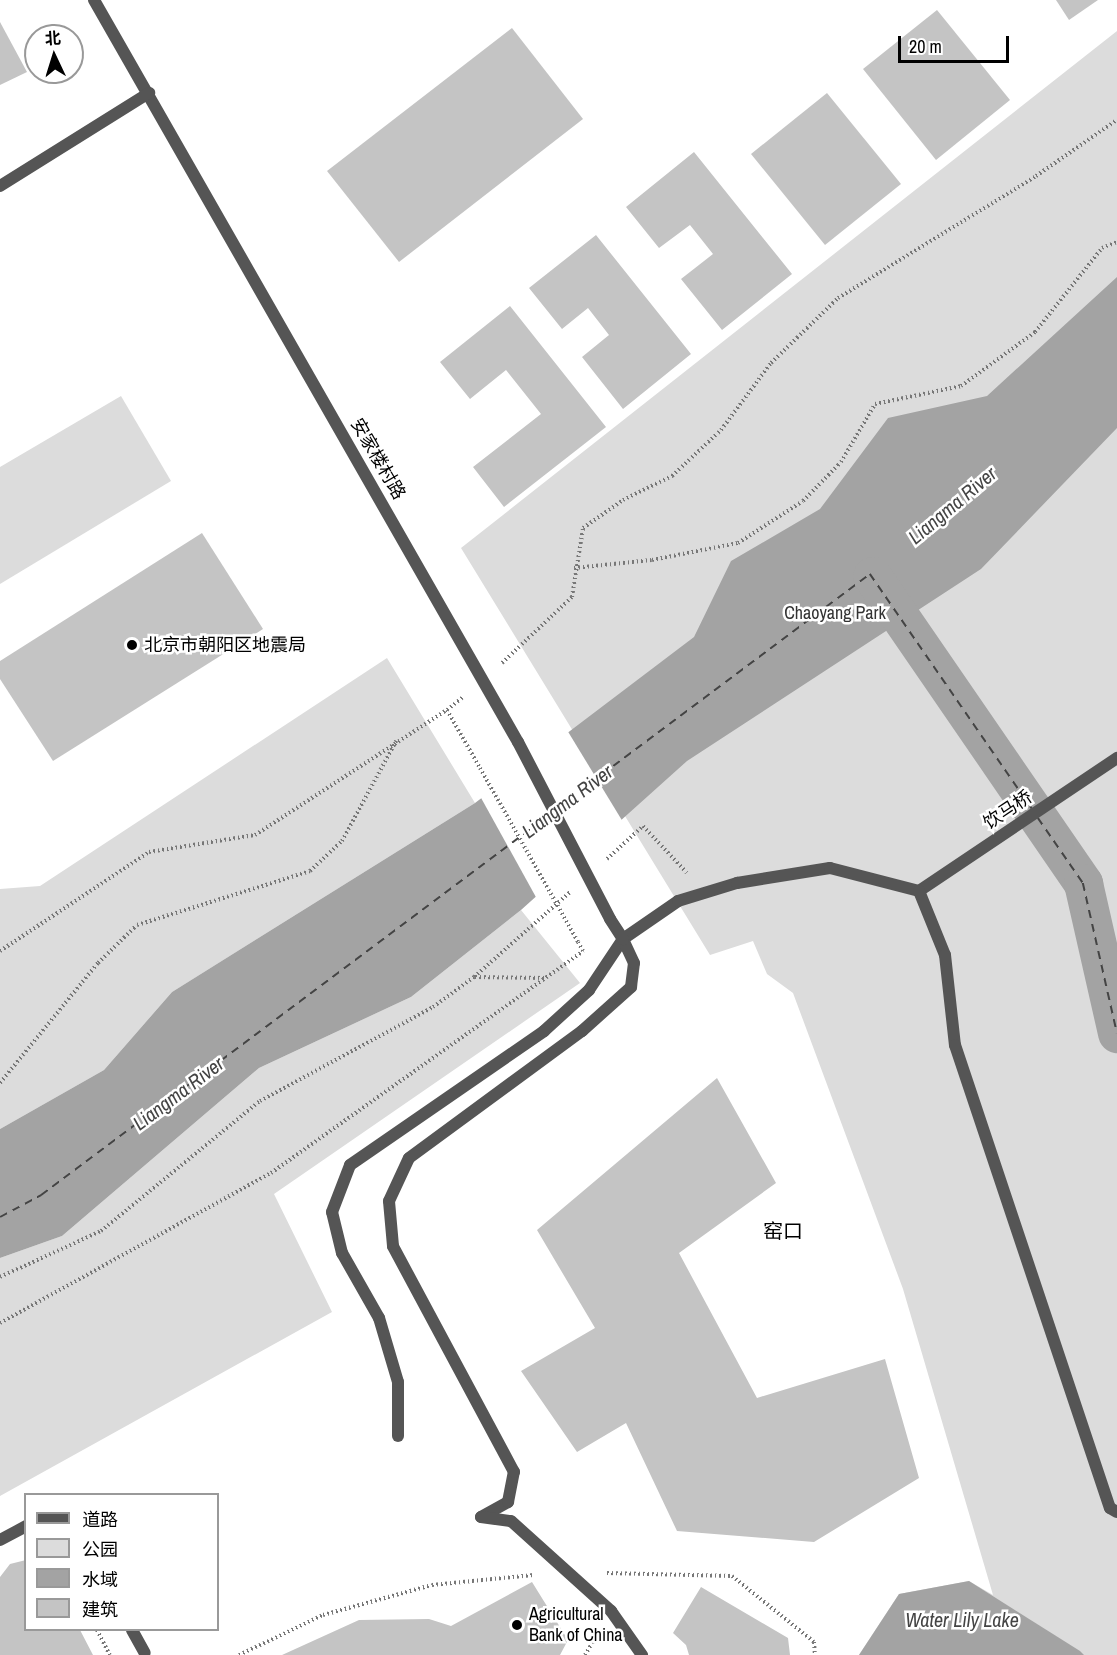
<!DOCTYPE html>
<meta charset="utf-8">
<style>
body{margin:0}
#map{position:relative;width:1117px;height:1655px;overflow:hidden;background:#fff;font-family:"Archivo Narrow","Noto Sans SC",sans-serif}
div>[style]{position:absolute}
.green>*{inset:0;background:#dcdcdc}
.water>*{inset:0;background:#a3a3a3}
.pier>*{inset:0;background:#fff}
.canal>*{height:39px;margin:-19.5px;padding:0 19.5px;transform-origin:19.5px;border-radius:19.5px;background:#a3a3a3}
.ferry>*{height:1.5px;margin-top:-0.75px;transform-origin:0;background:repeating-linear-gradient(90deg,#444 0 8px,transparent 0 14px)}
.building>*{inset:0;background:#c4c4c4}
.path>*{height:4px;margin-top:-2px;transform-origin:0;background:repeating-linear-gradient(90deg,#777 0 1.5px,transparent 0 4.5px)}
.lane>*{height:12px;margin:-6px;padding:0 6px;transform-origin:6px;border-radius:6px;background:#555}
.street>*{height:12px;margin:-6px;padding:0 6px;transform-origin:6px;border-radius:6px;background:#555}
.path-bridge>*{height:4px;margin-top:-2px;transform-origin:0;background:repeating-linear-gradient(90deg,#777 0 1.5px,transparent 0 4.5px)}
.street-bridge>*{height:12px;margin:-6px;padding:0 6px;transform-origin:6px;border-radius:6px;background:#555}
.dots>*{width:16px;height:16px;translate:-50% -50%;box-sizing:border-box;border:3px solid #fff;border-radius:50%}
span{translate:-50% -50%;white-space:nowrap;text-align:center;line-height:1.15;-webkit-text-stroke:5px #fff;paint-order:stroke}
.street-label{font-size:18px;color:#000}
.park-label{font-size:18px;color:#333}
.poi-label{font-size:18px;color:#000}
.left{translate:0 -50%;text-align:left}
.water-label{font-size:20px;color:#444;font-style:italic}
.neighbourhood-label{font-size:20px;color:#000}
.legend{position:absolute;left:24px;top:1493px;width:195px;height:138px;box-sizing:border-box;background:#fff;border:2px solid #999;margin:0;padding:8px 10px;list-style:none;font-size:18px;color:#000}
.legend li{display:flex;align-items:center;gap:12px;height:30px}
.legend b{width:30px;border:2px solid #999}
.north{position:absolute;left:24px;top:24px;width:60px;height:60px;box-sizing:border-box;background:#fff;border:2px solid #999;border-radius:50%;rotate:356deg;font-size:16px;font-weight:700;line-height:24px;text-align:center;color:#000}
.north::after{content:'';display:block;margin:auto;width:21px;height:27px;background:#000;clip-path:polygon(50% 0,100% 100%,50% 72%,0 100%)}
.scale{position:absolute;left:898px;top:36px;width:111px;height:27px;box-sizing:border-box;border:3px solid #000;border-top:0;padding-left:8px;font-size:18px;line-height:21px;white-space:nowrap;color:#000;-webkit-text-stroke:4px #fff;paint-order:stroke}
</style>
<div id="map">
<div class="green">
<div style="clip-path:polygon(1117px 31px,1117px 1655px,859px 1655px,899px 1594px,969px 1581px,993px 1595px,903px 1289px,793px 993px,767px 974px,753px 941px,710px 955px,461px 548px)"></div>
<div style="clip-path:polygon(121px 396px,171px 481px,0 584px,0 467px)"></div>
<div style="clip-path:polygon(387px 658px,475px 803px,172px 992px,104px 1070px,0 1129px,0 889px,40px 886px)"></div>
<div style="clip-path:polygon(521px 910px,580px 983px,274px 1194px,332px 1312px,0 1496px,0 1258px,62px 1236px,259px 1068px,411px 997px)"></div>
</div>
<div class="water">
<div style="clip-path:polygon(1117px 277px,1117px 428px,981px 569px,687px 761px,521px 910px,411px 997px,259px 1068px,62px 1236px,0 1258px,0 1129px,104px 1070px,172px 992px,475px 803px,694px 637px,731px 561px,820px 509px,888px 418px,987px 396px)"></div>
<div style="clip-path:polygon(969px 1581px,1080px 1651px,1084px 1655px,859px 1655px,899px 1594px)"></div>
</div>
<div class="pier">
<div style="clip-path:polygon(567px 730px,623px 822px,537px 899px,480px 796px)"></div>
</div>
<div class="canal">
<div style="left:872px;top:576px;width:373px;rotate:55.5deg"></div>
<div style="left:1083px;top:883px;width:154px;rotate:77.2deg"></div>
</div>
<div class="ferry">
<div style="left:557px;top:808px;width:391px;rotate:-36.8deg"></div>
<div style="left:870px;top:574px;width:285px;rotate:55.4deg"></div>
<div style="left:1038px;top:818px;width:79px;rotate:55.3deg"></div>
<div style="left:1083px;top:883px;width:154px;rotate:77.2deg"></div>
<div style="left:0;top:1217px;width:47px;rotate:-28.2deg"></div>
<div style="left:41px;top:1195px;width:634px;rotate:-36.8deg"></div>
</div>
<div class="building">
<div style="clip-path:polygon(1056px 0,1098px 0,1069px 20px)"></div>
<div style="clip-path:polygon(937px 10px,1010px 100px,936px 160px,863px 69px)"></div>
<div style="clip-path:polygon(0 22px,27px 72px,0 85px)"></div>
<div style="clip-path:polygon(512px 28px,583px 119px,399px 262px,327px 171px)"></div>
<div style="clip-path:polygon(827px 93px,901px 184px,825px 245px,751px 154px)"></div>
<div style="clip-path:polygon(694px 152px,792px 274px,722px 330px,681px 279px,713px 254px,690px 225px,659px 248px,626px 207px)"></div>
<div style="clip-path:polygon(596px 235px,691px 354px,623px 409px,582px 357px,609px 335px,588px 308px,562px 329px,529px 288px)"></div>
<div style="clip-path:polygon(510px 306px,606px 427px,504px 507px,473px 467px,541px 414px,506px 370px,470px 399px,440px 362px)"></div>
<div style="clip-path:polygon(202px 533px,263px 629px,53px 761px,0 679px,0 661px)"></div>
<div style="clip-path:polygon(717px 1078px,776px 1183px,679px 1253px,757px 1398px,885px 1359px,919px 1478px,814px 1542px,677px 1531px,626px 1423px,577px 1452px,521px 1371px,595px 1328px,537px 1230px)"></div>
<div style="clip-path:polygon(26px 1560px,26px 1630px,80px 1630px,93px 1655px,0 1655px,0 1577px,10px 1564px)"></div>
<div style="clip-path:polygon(532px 1582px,568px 1640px,560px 1655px,282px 1655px,359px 1620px,429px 1619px,451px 1626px)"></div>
<div style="clip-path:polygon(701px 1587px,788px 1638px,790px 1655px,689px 1655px,686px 1645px,673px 1633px)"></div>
</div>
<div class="path">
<div style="left:574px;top:568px;width:78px;rotate:-5.9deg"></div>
<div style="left:652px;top:560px;width:88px;rotate:-11.2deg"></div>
<div style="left:738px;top:543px;width:77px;rotate:-32.9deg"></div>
<div style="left:803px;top:501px;width:54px;rotate:-45.7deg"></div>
<div style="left:841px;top:462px;width:67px;rotate:-59.6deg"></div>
<div style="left:875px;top:404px;width:88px;rotate:-11.8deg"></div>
<div style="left:961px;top:386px;width:92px;rotate:-36.1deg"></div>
<div style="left:1035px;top:332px;width:107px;rotate:-51.4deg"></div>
<div style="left:1102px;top:248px;width:16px;rotate:-22deg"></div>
<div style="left:502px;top:663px;width:96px;rotate:-43.3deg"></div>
<div style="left:572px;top:597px;width:70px;rotate:-80.9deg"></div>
<div style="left:583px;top:528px;width:49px;rotate:-35deg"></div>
<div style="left:623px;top:500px;width:55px;rotate:-26.1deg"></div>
<div style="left:672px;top:476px;width:67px;rotate:-43.2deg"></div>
<div style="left:721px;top:430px;width:84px;rotate:-53.3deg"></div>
<div style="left:771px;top:363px;width:93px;rotate:-44.1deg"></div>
<div style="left:838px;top:298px;width:233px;rotate:-31.6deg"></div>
<div style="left:1036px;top:176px;width:98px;rotate:-34.7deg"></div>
<div style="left:447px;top:710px;width:21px;rotate:-39deg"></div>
<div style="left:607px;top:859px;width:49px;rotate:-42.5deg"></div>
<div style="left:643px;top:826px;width:64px;rotate:46.9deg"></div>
<div style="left:0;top:951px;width:179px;rotate:-33.6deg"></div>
<div style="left:149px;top:852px;width:107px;rotate:-9.1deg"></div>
<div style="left:255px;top:835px;width:229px;rotate:-33.1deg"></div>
<div style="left:447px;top:710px;width:67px;rotate:60.4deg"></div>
<div style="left:475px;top:977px;width:71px;rotate:0.8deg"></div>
<div style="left:0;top:1083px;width:155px;rotate:-50.8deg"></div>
<div style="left:98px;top:963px;width:54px;rotate:-44.3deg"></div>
<div style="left:137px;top:925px;width:181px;rotate:-17.3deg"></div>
<div style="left:310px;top:871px;width:44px;rotate:-43.2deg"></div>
<div style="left:342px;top:841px;width:114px;rotate:-61.6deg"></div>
<div style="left:0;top:1277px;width:111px;rotate:-24.5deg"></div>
<div style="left:101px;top:1231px;width:205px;rotate:-39.3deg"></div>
<div style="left:260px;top:1101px;width:197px;rotate:-28.5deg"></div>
<div style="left:433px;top:1007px;width:51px;rotate:-36.2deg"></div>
<div style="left:474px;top:977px;width:128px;rotate:-41.5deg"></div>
<div style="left:0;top:1323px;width:310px;rotate:-29deg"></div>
<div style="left:271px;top:1173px;width:383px;rotate:-35.4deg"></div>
<div style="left:583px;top:951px;width:10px;rotate:-119deg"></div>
<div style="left:607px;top:1573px;width:125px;rotate:1.4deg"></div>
<div style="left:732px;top:1576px;width:105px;rotate:38.8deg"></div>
<div style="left:814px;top:1642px;width:13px;rotate:86deg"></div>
<div style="left:97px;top:1630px;width:28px;rotate:63deg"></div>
<div style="left:239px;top:1655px;width:93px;rotate:-25.5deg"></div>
<div style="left:323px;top:1615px;width:113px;rotate:-15.4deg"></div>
<div style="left:432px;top:1585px;width:102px;rotate:-5.6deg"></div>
<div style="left:585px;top:1655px;width:23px;rotate:-59deg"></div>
</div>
<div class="lane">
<div style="left:919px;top:891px;width:239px;rotate:-33.9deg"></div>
<div style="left:398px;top:1436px;width:54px;rotate:-90deg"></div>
<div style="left:398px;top:1382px;width:67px;rotate:-106.5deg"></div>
<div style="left:379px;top:1318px;width:75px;rotate:-119.6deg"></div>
<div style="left:342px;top:1253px;width:42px;rotate:-103.7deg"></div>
<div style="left:332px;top:1212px;width:50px;rotate:-69deg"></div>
<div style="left:350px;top:1165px;width:236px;rotate:-34.6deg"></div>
<div style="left:544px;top:1031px;width:61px;rotate:-42.3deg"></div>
<div style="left:589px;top:990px;width:61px;rotate:-56.3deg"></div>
<div style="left:623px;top:939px;width:67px;rotate:-34.6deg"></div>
<div style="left:678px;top:901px;width:62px;rotate:-17deg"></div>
<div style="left:737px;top:883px;width:94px;rotate:-9.2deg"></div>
<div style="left:830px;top:868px;width:92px;rotate:14.5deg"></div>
<div style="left:919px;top:891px;width:69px;rotate:67.9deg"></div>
<div style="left:945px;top:955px;width:91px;rotate:83.7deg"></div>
<div style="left:955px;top:1045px;width:488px;rotate:71.5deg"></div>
<div style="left:1110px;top:1508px;width:8px;rotate:30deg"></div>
<div style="left:481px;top:1517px;width:31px;rotate:-29deg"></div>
<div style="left:508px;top:1502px;width:31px;rotate:-79deg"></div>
<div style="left:514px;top:1472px;width:256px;rotate:-118.2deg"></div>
<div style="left:393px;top:1246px;width:45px;rotate:-95.1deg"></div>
<div style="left:389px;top:1201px;width:47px;rotate:-65.1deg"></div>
<div style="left:409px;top:1158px;width:215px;rotate:-36.3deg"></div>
<div style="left:582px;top:1031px;width:66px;rotate:-41.9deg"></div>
<div style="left:631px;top:987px;width:24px;rotate:-83deg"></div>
<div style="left:634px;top:963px;width:26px;rotate:-115deg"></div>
<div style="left:481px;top:1517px;width:30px;rotate:8deg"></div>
<div style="left:511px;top:1521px;width:135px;rotate:42deg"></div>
<div style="left:611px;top:1611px;width:54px;rotate:54.8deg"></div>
<div style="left:0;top:1540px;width:30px;rotate:-28deg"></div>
<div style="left:132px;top:1630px;width:26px;rotate:61deg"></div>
</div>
<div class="street">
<div style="left:94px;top:0;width:855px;rotate:60.26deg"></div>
<div style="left:0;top:186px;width:176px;rotate:-32deg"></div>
<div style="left:610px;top:919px;width:24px;rotate:57deg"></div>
</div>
<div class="path-bridge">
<div style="left:480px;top:768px;width:200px;rotate:60.6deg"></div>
</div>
<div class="street-bridge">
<div style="left:518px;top:742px;width:199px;rotate:62.5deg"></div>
</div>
<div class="dots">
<div style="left:132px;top:645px;background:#000"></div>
<div style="left:517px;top:1625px;background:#000"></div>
</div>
<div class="street-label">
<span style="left:378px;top:459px;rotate:60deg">安家楼村路</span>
<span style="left:1008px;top:810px;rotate:-34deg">饮马桥</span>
</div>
<div class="park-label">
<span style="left:835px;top:613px">Chaoyang Park</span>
</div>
<div class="poi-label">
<span class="left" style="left:144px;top:645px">北京市朝阳区地震局</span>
<span class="left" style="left:529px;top:1625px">Agricultural<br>Bank of China</span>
</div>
<div class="water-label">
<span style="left:952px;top:505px;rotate:-40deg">Liangma River</span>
<span style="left:567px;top:801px;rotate:-37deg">Liangma River</span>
<span style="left:178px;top:1093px;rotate:-37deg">Liangma River</span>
<span style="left:962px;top:1619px">Water Lily Lake</span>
</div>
<div class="neighbourhood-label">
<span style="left:783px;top:1230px">窑口</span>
</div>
<ul class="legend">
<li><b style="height:8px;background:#555"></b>道路</li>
<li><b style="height:16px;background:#dcdcdc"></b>公园</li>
<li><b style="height:16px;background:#a3a3a3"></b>水域</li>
<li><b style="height:16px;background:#c4c4c4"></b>建筑</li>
</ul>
<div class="north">北</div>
<div class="scale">20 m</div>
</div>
